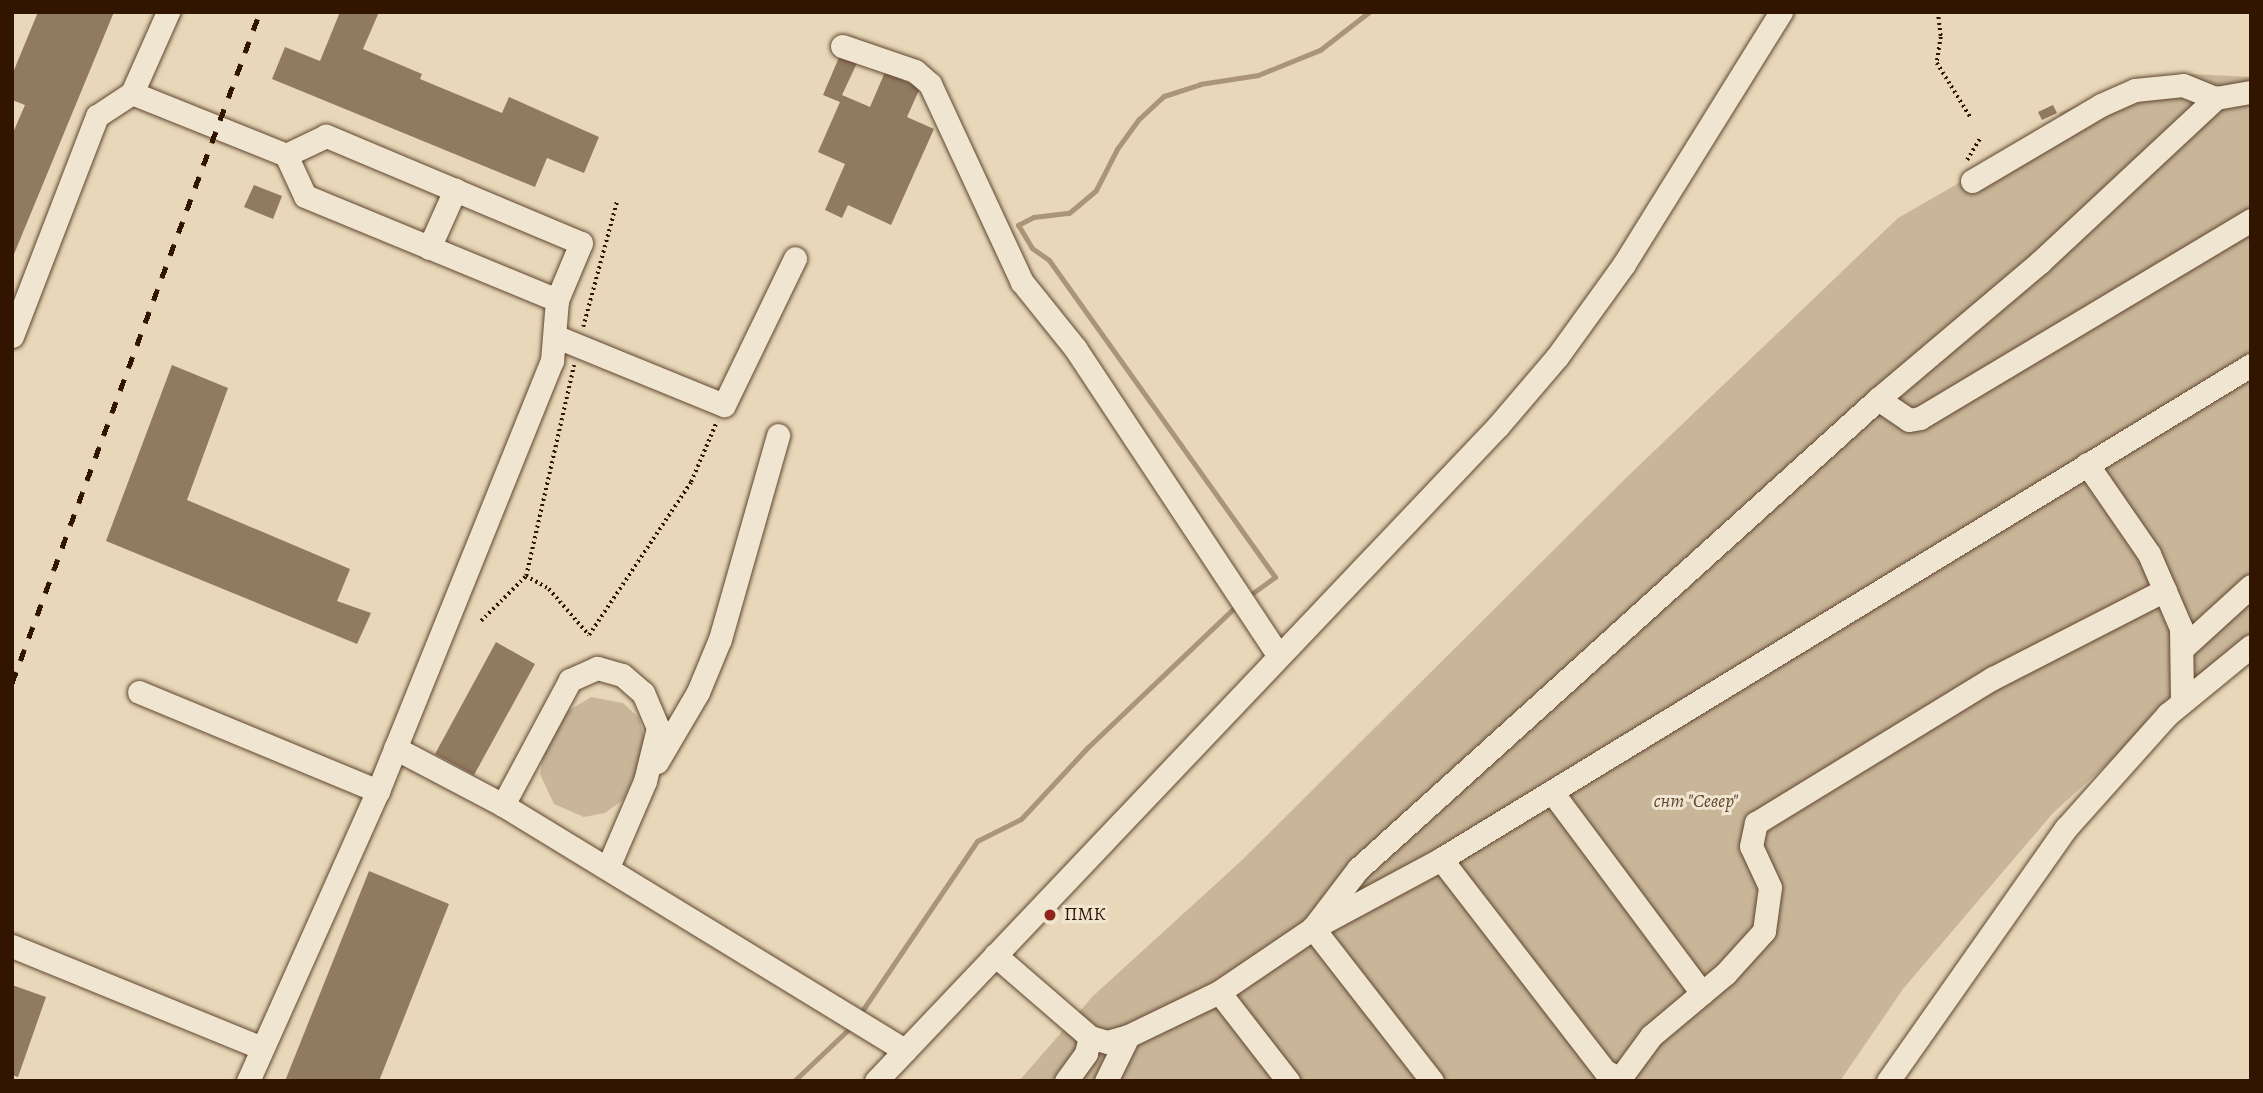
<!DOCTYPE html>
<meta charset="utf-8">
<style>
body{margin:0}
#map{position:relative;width:2263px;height:1093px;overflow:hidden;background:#e8d7b8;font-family:Alegreya,serif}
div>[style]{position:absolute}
.green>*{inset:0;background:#c9b699}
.stream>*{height:5px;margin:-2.5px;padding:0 2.5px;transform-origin:2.5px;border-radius:2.5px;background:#aa9579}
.building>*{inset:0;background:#907a60}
.path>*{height:3.5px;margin-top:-1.75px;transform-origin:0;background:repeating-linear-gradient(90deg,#311500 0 2px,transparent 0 5.5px)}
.roads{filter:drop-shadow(0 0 2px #5f462e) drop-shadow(0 0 2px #5f462e)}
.minor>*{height:23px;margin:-11.5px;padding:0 11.5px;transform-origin:11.5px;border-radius:11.5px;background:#f0e5d1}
.rail>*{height:5px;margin-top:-2.5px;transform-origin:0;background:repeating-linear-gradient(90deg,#311500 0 12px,transparent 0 24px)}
.dots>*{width:19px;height:19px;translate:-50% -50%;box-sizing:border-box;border:4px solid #f0e5d1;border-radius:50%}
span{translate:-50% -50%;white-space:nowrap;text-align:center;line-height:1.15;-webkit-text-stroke:6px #f0e5d1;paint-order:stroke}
.park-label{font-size:19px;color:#5f452e;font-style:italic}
.poi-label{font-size:19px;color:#311500}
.left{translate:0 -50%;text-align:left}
.frame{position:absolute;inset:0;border:14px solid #311500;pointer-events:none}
</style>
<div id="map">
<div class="green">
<div style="clip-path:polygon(2191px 74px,2251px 77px,2251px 634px,2053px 813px,1903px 989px,1840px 1081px,1019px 1081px,1093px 996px,1240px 862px,1628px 476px,1898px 218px,2063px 123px,2059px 113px,2141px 80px)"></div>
<div style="clip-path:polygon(591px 697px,623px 703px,639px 718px,645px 740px,641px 761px,623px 800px,605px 813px,584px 817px,554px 804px,540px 774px,544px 752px,563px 714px)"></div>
</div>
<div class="stream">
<div style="left:1246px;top:598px;width:36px;rotate:-36deg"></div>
<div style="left:1275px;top:577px;width:389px;rotate:-125.5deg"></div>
<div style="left:1049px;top:260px;width:21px;rotate:-145deg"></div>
<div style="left:1032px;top:248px;width:27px;rotate:-121deg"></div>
<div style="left:1018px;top:225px;width:18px;rotate:-27deg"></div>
<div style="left:1034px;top:217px;width:35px;rotate:-7deg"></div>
<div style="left:1069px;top:213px;width:35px;rotate:-40deg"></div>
<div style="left:1096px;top:190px;width:46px;rotate:-62.9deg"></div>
<div style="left:1117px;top:149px;width:37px;rotate:-54deg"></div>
<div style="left:1139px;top:119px;width:34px;rotate:-43deg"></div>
<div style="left:1164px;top:96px;width:38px;rotate:-18deg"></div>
<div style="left:1200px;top:84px;width:59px;rotate:-8.8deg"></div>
<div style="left:1258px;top:75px;width:67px;rotate:-22deg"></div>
<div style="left:1320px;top:50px;width:62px;rotate:-37.8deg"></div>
<div style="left:860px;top:1014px;width:209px;rotate:-55.9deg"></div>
<div style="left:977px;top:841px;width:49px;rotate:-26.6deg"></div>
<div style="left:1021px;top:819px;width:97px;rotate:-47.1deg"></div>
<div style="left:1087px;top:748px;width:209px;rotate:-43.6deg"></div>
<div style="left:794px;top:1081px;width:81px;rotate:-43.5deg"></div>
</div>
<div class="building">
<div style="clip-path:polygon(38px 12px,114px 12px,12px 259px,12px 135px,25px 105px,12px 100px,12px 75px)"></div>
<div style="clip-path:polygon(340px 12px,379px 12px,363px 49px,422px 74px,420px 79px,502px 113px,509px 97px,599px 137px,584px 173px,547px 158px,535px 187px,272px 79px,285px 47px,320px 61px)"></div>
<div style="clip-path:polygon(840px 55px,857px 63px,842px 95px,870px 107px,885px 72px,920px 88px,907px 117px,934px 129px,891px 225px,848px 205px,842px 218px,825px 210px,845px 164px,818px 152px,840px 102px,823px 95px)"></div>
<div style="clip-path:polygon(2053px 105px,2057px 113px,2042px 120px,2038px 112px)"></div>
<div style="clip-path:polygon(254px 185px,282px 196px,273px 219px,244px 207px)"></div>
<div style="clip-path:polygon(172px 365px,228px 388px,187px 500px,350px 569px,337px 601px,371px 613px,357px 644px,106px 541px)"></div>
<div style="clip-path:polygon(496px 642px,535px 664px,474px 775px,435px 754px)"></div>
<div style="clip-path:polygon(369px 871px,449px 904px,379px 1081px,285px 1081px)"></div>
<div style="clip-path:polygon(12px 985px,46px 997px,18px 1077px,12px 1075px)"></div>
</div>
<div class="path">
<div style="left:1938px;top:12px;width:25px;rotate:83deg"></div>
<div style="left:1941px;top:37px;width:26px;rotate:99deg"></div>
<div style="left:1937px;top:63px;width:65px;rotate:58.3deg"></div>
<div style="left:1967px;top:160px;width:26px;rotate:-59deg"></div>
<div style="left:583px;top:327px;width:131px;rotate:-74.9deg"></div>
<div style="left:526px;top:576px;width:26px;rotate:29deg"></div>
<div style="left:549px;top:589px;width:61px;rotate:49deg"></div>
<div style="left:589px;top:635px;width:184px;rotate:-56.3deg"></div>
<div style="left:691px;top:482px;width:66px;rotate:-66.9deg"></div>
<div style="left:481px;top:621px;width:64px;rotate:-45deg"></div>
<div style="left:526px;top:576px;width:216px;rotate:-77.2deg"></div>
</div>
<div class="roads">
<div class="minor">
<div style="left:842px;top:46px;width:77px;rotate:18.9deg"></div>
<div style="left:915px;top:71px;width:20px;rotate:41deg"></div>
<div style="left:930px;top:84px;width:218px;rotate:65.1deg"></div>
<div style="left:1022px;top:282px;width:85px;rotate:51.2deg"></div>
<div style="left:1075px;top:348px;width:368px;rotate:56.5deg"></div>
<div style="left:132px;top:93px;width:166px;rotate:21.9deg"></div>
<div style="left:286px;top:155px;width:45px;rotate:65.1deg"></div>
<div style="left:305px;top:196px;width:273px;rotate:22.4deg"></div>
<div style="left:1972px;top:181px;width:150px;rotate:-30.5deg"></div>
<div style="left:2101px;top:105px;width:37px;rotate:-24deg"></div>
<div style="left:2135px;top:90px;width:48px;rotate:-5.9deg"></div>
<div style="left:2183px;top:85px;width:35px;rotate:22deg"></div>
<div style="left:2216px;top:98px;width:36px;rotate:-10deg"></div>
<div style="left:429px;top:248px;width:64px;rotate:-65.9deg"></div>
<div style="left:12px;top:336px;width:236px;rotate:-68.9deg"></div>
<div style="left:97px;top:116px;width:42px;rotate:-33.3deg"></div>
<div style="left:132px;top:93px;width:89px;rotate:-66deg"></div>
<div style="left:557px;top:337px;width:180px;rotate:22.2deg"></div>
<div style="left:724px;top:405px;width:163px;rotate:-64.2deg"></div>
<div style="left:1878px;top:399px;width:37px;rotate:34deg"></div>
<div style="left:1909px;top:420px;width:11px;rotate:-10deg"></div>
<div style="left:1920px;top:418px;width:386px;rotate:-30.9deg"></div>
<div style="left:2087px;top:464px;width:109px;rotate:55.4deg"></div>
<div style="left:2149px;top:554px;width:81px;rotate:66.6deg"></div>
<div style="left:2181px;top:628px;width:73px;rotate:89.2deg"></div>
<div style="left:2185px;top:646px;width:89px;rotate:-42.3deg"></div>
<div style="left:139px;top:692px;width:259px;rotate:22.5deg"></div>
<div style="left:395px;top:748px;width:122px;rotate:27.8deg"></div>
<div style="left:657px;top:762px;width:81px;rotate:-59.6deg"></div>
<div style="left:698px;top:692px;width:57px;rotate:-67.5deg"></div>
<div style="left:720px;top:639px;width:212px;rotate:-74.1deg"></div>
<div style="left:1552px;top:792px;width:251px;rotate:53.3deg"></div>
<div style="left:1441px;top:859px;width:268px;rotate:52.3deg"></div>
<div style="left:1605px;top:1071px;width:17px;rotate:28deg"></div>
<div style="left:608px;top:867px;width:94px;rotate:-66.7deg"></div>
<div style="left:645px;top:781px;width:55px;rotate:-76.2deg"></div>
<div style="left:658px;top:728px;width:38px;rotate:-113deg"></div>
<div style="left:643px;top:693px;width:28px;rotate:-139deg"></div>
<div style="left:622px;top:675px;width:26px;rotate:-164deg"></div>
<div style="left:597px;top:668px;width:30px;rotate:156deg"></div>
<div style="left:570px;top:680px;width:142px;rotate:118.2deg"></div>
<div style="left:503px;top:805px;width:471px;rotate:31.4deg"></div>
<div style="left:12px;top:946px;width:268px;rotate:22.2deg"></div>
<div style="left:995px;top:955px;width:125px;rotate:40.8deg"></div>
<div style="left:1090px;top:1037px;width:18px;rotate:16deg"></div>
<div style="left:1107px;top:1042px;width:22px;rotate:-16deg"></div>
<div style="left:1128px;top:1036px;width:101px;rotate:-25.8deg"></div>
<div style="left:1219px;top:992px;width:114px;rotate:-34.2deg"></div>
<div style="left:1313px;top:928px;width:145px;rotate:-28.3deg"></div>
<div style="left:1441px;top:859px;width:949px;rotate:-31.38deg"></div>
<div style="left:1219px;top:992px;width:113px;rotate:52.2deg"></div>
<div style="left:248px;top:1081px;width:318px;rotate:-65.9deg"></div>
<div style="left:378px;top:791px;width:464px;rotate:-68deg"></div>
<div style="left:552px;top:361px;width:61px;rotate:-85.3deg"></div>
<div style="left:557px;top:300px;width:62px;rotate:-67.2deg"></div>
<div style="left:581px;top:243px;width:277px;rotate:-157.2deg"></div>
<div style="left:326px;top:136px;width:44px;rotate:154.6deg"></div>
<div style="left:876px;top:1081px;width:903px;rotate:-46.48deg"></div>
<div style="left:1498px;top:426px;width:91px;rotate:-49.5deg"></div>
<div style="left:1557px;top:357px;width:115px;rotate:-54.2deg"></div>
<div style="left:1624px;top:264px;width:297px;rotate:-58.1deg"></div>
<div style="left:1066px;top:1081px;width:34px;rotate:-54deg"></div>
<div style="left:1086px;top:1053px;width:16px;rotate:-76deg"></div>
<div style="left:1106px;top:1081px;width:50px;rotate:-63.9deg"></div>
<div style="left:1432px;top:1081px;width:194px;rotate:-127.9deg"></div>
<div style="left:1313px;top:928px;width:74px;rotate:-52.7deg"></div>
<div style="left:1358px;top:869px;width:701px;rotate:-42.11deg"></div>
<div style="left:1878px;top:399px;width:212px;rotate:-40.2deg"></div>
<div style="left:2040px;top:262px;width:241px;rotate:-43deg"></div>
<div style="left:1618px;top:1081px;width:56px;rotate:-53.7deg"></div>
<div style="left:1651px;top:1036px;width:97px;rotate:-40deg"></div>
<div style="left:1725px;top:974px;width:58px;rotate:-47.8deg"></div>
<div style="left:1764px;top:931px;width:44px;rotate:-82.2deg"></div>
<div style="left:1770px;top:887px;width:45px;rotate:-114.9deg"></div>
<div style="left:1751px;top:846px;width:24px;rotate:-78deg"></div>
<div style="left:1756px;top:823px;width:278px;rotate:-31.5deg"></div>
<div style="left:1993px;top:678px;width:193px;rotate:-27.1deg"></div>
<div style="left:1888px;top:1081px;width:309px;rotate:-54.9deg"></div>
<div style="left:2066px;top:828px;width:153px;rotate:-48.2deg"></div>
<div style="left:2168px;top:714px;width:107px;rotate:-39.3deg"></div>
</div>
</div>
<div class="rail">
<div style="left:12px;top:683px;width:715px;rotate:-69.72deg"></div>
</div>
<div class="dots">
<div style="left:1050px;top:915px;background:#8f2418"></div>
</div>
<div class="park-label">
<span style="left:1696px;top:802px">снт "Север"</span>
</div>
<div class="poi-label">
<span class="left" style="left:1064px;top:915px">ПМК</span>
</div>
<div class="frame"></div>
</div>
